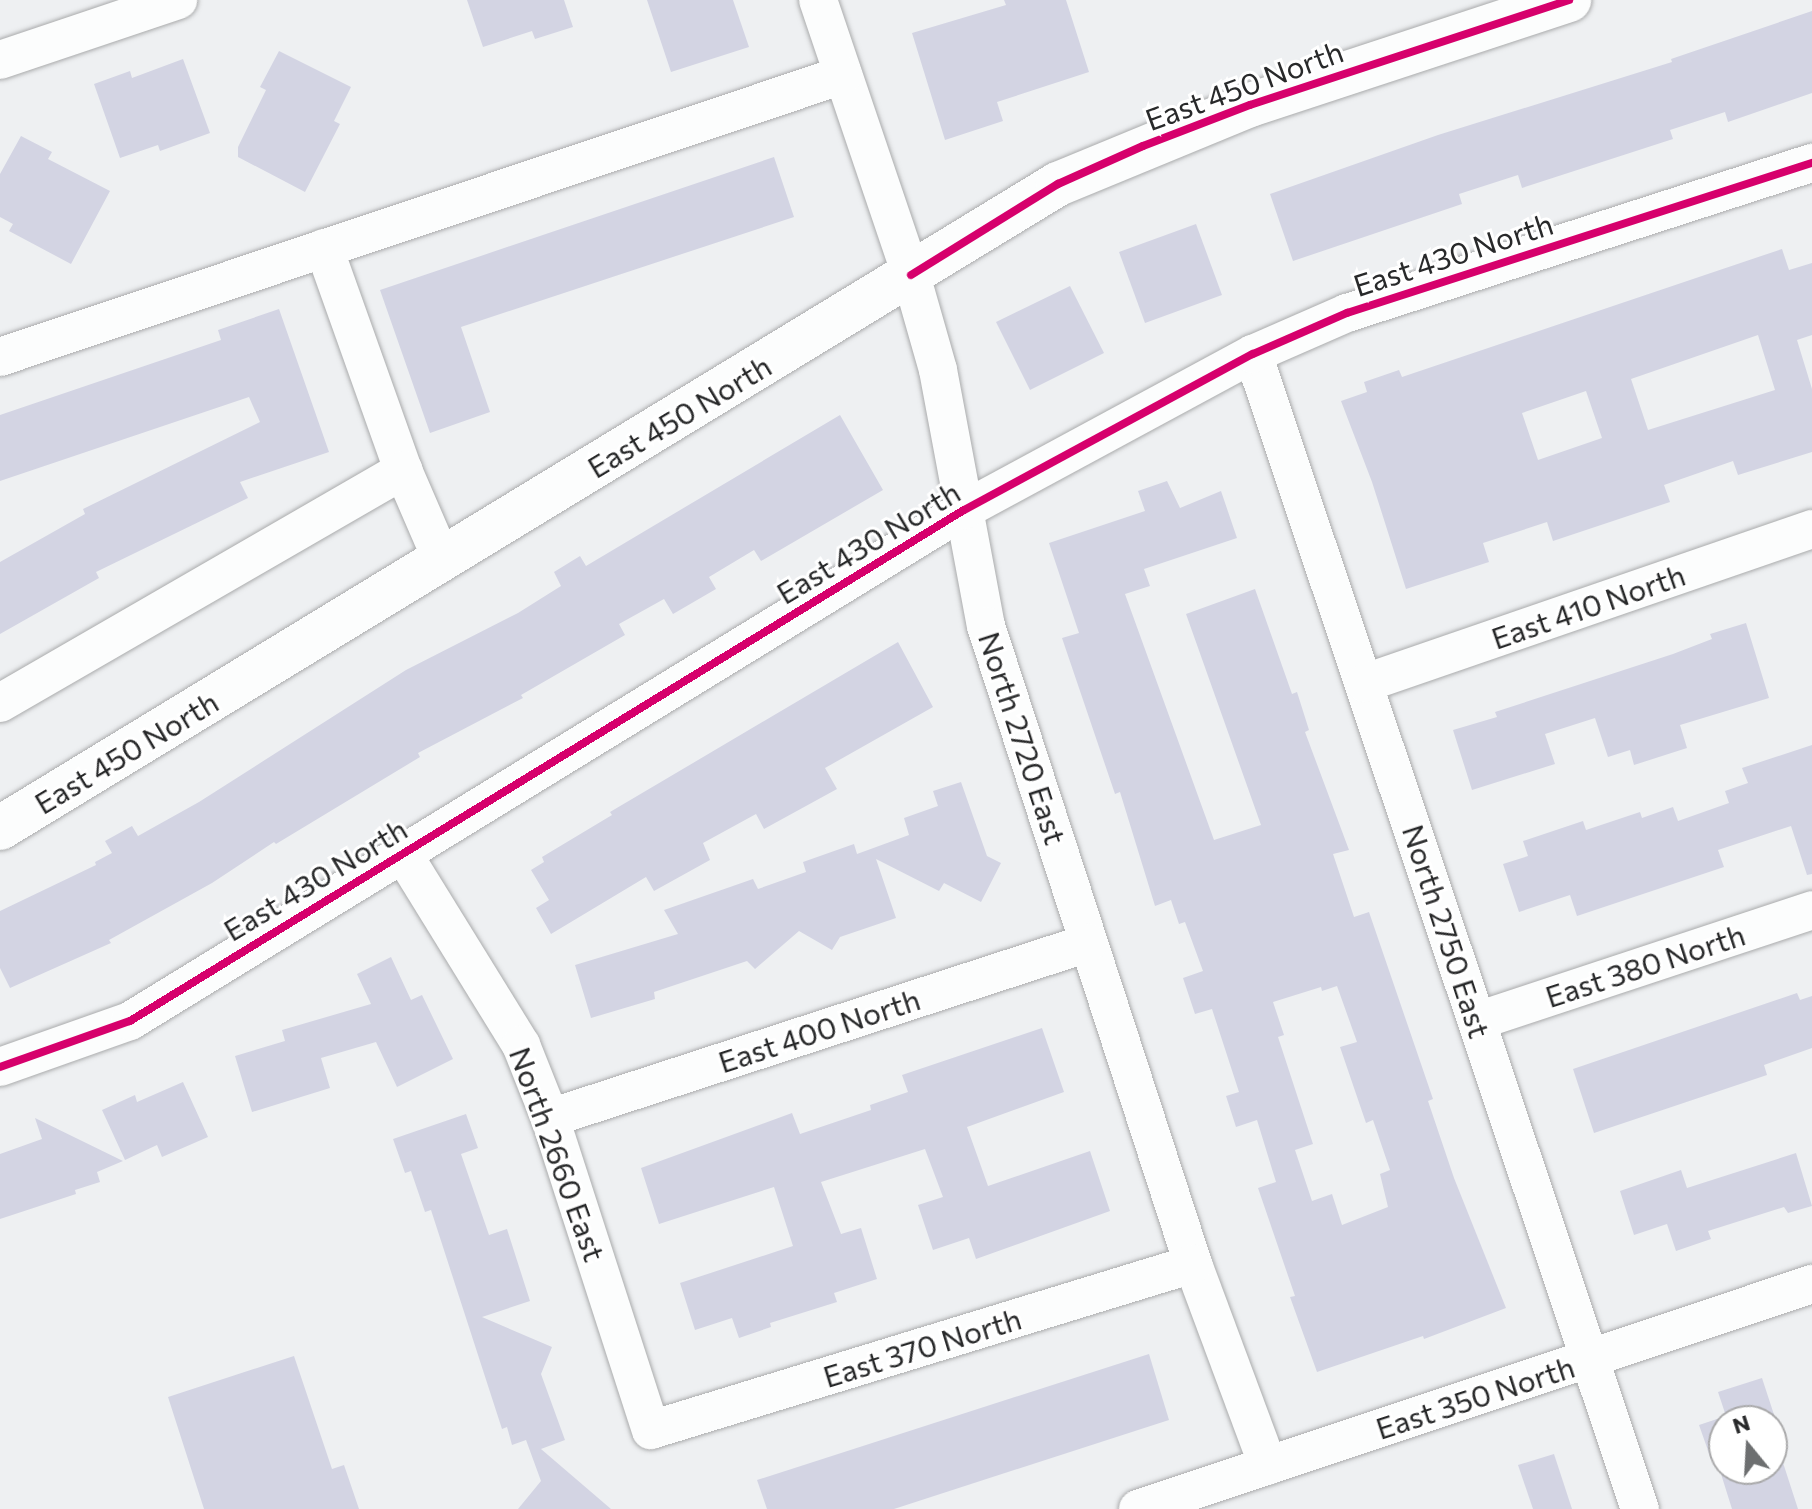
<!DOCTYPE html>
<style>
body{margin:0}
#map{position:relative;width:1812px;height:1509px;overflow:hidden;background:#eef0f2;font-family:Commissioner,sans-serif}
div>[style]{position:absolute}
.building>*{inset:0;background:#d3d4e3}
.roads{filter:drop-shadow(0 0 2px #aaabac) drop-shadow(0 0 2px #aaabac)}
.street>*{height:38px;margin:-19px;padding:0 19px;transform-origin:19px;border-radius:19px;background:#fcfdfd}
.secondary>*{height:44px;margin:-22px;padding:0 22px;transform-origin:22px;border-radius:22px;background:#fcfdfd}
.cycleway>*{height:8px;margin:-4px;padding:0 4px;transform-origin:4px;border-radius:4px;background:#d6006c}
span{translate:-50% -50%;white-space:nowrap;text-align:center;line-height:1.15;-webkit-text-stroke:6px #fff;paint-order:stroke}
.street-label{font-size:30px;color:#28292a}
.north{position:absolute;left:1708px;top:1405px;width:80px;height:80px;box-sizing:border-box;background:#fff;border:2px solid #a9a9aa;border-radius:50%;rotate:342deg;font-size:22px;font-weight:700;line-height:32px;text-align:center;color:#28292a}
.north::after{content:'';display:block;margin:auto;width:28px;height:36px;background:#6d6f70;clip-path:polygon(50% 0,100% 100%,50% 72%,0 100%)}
</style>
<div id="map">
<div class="building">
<div style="clip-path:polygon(467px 0,564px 0,573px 27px,535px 39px,532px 31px,483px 47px)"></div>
<div style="clip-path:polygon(647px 0,733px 0,749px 47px,671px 72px)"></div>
<div style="clip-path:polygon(1004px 0,1066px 0,1089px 72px,997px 102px,1003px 121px,945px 140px,912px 33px,1006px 5px)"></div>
<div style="clip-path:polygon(1812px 11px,1812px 93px,1728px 122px,1725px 112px,1670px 130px,1673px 139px,1522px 188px,1518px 175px,1459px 194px,1462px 204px,1293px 261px,1270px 194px,1438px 135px,1672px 62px,1671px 59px)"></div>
<div style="clip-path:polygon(279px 51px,351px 87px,334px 121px,340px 124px,305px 192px,238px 157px,238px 147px,266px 90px,260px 87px)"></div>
<div style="clip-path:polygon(183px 59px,210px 133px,160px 151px,158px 145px,120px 158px,94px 84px,130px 71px,132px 78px)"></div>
<div style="clip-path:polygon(21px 136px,52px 152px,48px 159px,110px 191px,71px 264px,9px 231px,13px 224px,0 217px,0 174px)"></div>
<div style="clip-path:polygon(774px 157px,794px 217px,461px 327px,490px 412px,430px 433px,380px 290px)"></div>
<div style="clip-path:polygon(1196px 224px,1222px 295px,1145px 323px,1119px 252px)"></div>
<div style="clip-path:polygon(evenodd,1782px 249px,1789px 270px,1812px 263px,1812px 335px,1797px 340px,1812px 389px,1812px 452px,1738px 475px,1733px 461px,1664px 485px,1670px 502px,1553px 541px,1547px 522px,1483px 543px,1489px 562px,1406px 589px,1372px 482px,1341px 401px,1367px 392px,1364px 382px,1399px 370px,1402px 377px,1782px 249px,1758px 335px,1775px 390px,1648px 430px,1631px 379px,1758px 335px,1782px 249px,1586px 391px,1602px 438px,1538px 460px,1522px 413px,1586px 391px)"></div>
<div style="clip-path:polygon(1070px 286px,1104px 353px,1030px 390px,996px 322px)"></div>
<div style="clip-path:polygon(279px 309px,329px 452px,240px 482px,248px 498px,96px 572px,99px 578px,0 634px,0 562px,85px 514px,83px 509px,260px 422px,249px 397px,0 481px,0 415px,221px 340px,218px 330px)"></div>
<div style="clip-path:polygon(840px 415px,883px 490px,761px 561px,754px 550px,709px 577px,716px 589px,673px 614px,664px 599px,619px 624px,625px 635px,521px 695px,523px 698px,418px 753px,420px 757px,276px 844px,274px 842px,212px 883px,109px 940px,111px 943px,10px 988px,0 968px,0 911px,96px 865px,95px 862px,112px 853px,105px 841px,132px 826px,138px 836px,199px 802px,406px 670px,518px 613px,561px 586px,554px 572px,580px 556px,586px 566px)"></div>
<div style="clip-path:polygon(evenodd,1167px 481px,1180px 508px,1221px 491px,1237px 538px,1144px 569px,1150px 586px,1125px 594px,1214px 840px,1261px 825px,1186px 614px,1255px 589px,1292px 694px,1297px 692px,1309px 730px,1305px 732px,1349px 850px,1333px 854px,1354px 917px,1369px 912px,1433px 1099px,1428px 1101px,1454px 1178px,1506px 1308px,1424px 1339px,1423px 1336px,1317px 1372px,1290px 1297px,1295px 1296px,1258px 1188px,1276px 1182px,1257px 1120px,1236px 1127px,1226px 1096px,1239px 1092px,1212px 1009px,1195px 1014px,1183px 978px,1203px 971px,1185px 922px,1179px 924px,1171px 900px,1155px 906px,1120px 792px,1115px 794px,1062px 638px,1079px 633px,1049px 543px,1145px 511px,1138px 491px,1167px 481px,1337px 986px,1357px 1042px,1340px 1047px,1366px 1123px,1373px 1120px,1390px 1170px,1380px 1174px,1388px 1207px,1342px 1225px,1332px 1194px,1312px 1201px,1295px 1150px,1313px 1144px,1278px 1037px,1284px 1035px,1273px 1002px,1321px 987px,1322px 991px,1337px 986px)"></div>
<div style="clip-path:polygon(1746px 623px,1769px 698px,1680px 725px,1687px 748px,1634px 765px,1630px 750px,1608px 757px,1595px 718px,1545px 734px,1555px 764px,1472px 790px,1453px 730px,1497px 717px,1495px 712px,1673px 654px,1712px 639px,1710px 634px)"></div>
<div style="clip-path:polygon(898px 642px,933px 707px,825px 768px,837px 789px,764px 829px,756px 814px,703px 843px,710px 860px,654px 891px,646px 877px,551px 934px,536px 908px,549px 900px,531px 870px,544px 862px,542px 857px,612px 815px,610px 812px)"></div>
<div style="clip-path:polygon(1812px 745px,1812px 874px,1807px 875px,1791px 826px,1718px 850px,1724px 867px,1577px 916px,1570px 895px,1519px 912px,1503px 864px,1528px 856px,1523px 841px,1583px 821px,1586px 830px,1640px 812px,1642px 818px,1673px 807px,1678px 821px,1729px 803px,1725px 791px,1748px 783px,1742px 768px)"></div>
<div style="clip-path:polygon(961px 782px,987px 856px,1001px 863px,981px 902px,944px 883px,939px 891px,876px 859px,896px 918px,840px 937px,832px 950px,799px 931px,755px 969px,747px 961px,654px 992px,655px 999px,591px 1018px,575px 965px,678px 934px,664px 910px,753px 879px,758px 889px,806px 872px,803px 862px,854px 844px,857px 854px,909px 835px,904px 818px,938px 806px,933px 791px)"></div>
<div style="clip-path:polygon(391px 957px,411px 1000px,422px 995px,453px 1059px,397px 1087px,376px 1042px,321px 1058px,330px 1088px,252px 1112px,235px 1056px,285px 1041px,282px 1030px,371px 1004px,357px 974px)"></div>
<div style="clip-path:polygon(1797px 993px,1800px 1000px,1812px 996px,1812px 1048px,1764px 1065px,1767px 1075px,1594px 1133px,1573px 1069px)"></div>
<div style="clip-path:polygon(1042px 1028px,1064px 1092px,967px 1127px,988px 1186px,1090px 1151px,1110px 1211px,976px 1259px,969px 1238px,933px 1250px,918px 1205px,943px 1197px,925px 1149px,821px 1182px,841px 1234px,861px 1228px,877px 1279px,834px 1293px,837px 1302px,770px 1323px,771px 1327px,739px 1338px,732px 1318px,695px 1330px,680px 1283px,793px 1246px,774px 1187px,659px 1224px,641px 1168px,792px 1113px,800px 1134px,871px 1110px,870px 1105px,908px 1092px,902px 1075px)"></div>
<div style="clip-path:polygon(183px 1082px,208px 1137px,162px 1157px,157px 1145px,125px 1160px,102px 1110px,135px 1095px,137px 1102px)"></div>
<div style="clip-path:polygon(466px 1114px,478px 1148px,461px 1154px,489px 1235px,507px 1229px,530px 1301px,482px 1317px,552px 1347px,541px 1374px,565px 1440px,541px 1449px,611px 1509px,518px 1509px,541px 1481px,526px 1440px,512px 1445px,507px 1427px,502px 1429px,431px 1210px,425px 1212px,411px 1171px,405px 1173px,393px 1139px)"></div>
<div style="clip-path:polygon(35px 1118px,123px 1161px,97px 1172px,100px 1182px,75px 1190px,76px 1194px,0 1219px,0 1154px,42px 1139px)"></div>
<div style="clip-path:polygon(1796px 1153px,1812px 1206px,1788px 1213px,1784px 1207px,1708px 1231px,1711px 1239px,1676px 1251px,1667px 1224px,1634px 1235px,1620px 1191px,1681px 1170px,1687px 1188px)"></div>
<div style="clip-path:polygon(1149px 1354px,1169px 1420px,894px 1509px,767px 1509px,757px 1480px)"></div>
<div style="clip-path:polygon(294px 1356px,332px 1469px,344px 1465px,359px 1509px,204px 1509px,168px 1397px)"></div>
<div style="clip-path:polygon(evenodd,1762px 1378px,1781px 1436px,1775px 1438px,1798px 1509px,1732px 1509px,1716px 1458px,1711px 1459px,1699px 1425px,1726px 1416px,1718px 1392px,1762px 1378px,1724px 1421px,1772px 1421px,1772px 1469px,1724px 1469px,1724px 1421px)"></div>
<div style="clip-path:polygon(1554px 1454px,1572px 1509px,1533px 1509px,1518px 1465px)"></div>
</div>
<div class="roads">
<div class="street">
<div style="left:818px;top:0;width:290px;rotate:71.3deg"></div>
<div style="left:911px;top:275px;width:99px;rotate:74.1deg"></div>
<div style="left:938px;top:370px;width:260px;rotate:79.4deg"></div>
<div style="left:986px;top:626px;width:671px;rotate:72.02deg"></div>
<div style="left:1193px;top:1264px;width:215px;rotate:69.6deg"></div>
<div style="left:0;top:60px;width:188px;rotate:-18.6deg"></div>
<div style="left:324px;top:248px;width:236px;rotate:70.4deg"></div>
<div style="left:403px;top:470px;width:98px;rotate:66.6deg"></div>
<div style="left:1253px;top:354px;width:1218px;rotate:71.48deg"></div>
<div style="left:0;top:357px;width:889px;rotate:-18.5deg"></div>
<div style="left:1365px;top:683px;width:473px;rotate:-19deg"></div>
<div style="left:0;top:703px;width:466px;rotate:-30deg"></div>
<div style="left:403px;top:854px;width:225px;rotate:58.3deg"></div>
<div style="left:521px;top:1045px;width:79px;rotate:68.3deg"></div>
<div style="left:550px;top:1118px;width:328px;rotate:72.1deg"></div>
<div style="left:651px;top:1430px;width:567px;rotate:-17.03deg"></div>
<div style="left:1477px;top:1021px;width:353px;rotate:-18.3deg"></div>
<div style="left:0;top:1067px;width:138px;rotate:-19.5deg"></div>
<div style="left:130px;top:1021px;width:978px;rotate:-31.5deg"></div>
<div style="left:964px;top:510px;width:328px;rotate:-28.4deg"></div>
<div style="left:1253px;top:354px;width:103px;rotate:-23.6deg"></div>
<div style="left:1347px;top:313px;width:489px;rotate:-17.9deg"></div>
<div style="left:550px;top:1118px;width:566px;rotate:-18.02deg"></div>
<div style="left:1138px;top:1509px;width:711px;rotate:-18.46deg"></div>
</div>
<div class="secondary">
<div style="left:0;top:828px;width:1239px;rotate:-31.33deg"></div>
<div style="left:1058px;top:184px;width:208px;rotate:-22.4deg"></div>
<div style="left:1250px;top:105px;width:336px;rotate:-18.2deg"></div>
</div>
</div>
<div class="cycleway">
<div style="left:911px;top:275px;width:173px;rotate:-31.8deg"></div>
<div style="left:1058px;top:184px;width:93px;rotate:-24.1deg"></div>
<div style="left:1143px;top:146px;width:115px;rotate:-21deg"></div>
<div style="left:1250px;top:105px;width:336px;rotate:-18.2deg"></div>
<div style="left:0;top:1067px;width:138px;rotate:-19.5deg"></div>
<div style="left:130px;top:1021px;width:978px;rotate:-31.5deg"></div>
<div style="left:964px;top:510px;width:328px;rotate:-28.4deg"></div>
<div style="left:1253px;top:354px;width:103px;rotate:-23.6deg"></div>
<div style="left:1347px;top:313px;width:489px;rotate:-17.9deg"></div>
</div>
<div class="street-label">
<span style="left:1244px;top:85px;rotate:-20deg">East 450 North</span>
<span style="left:1453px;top:254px;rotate:-18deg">East 430 North</span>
<span style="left:679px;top:416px;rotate:-31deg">East 450 North</span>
<span style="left:868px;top:542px;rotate:-31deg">East 430 North</span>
<span style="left:1588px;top:606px;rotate:-19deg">East 410 North</span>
<span style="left:1023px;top:738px;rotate:72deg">North 2720 East</span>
<span style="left:126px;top:752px;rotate:-31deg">East 450 North</span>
<span style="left:315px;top:879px;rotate:-31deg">East 430 North</span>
<span style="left:1447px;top:931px;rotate:72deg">North 2750 East</span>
<span style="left:1645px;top:965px;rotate:-18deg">East 380 North</span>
<span style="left:819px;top:1030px;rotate:-18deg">East 400 North</span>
<span style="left:558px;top:1154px;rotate:70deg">North 2660 East</span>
<span style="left:922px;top:1347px;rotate:-17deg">East 370 North</span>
<span style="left:1475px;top:1397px;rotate:-18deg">East 350 North</span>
</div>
<div class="north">N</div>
</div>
